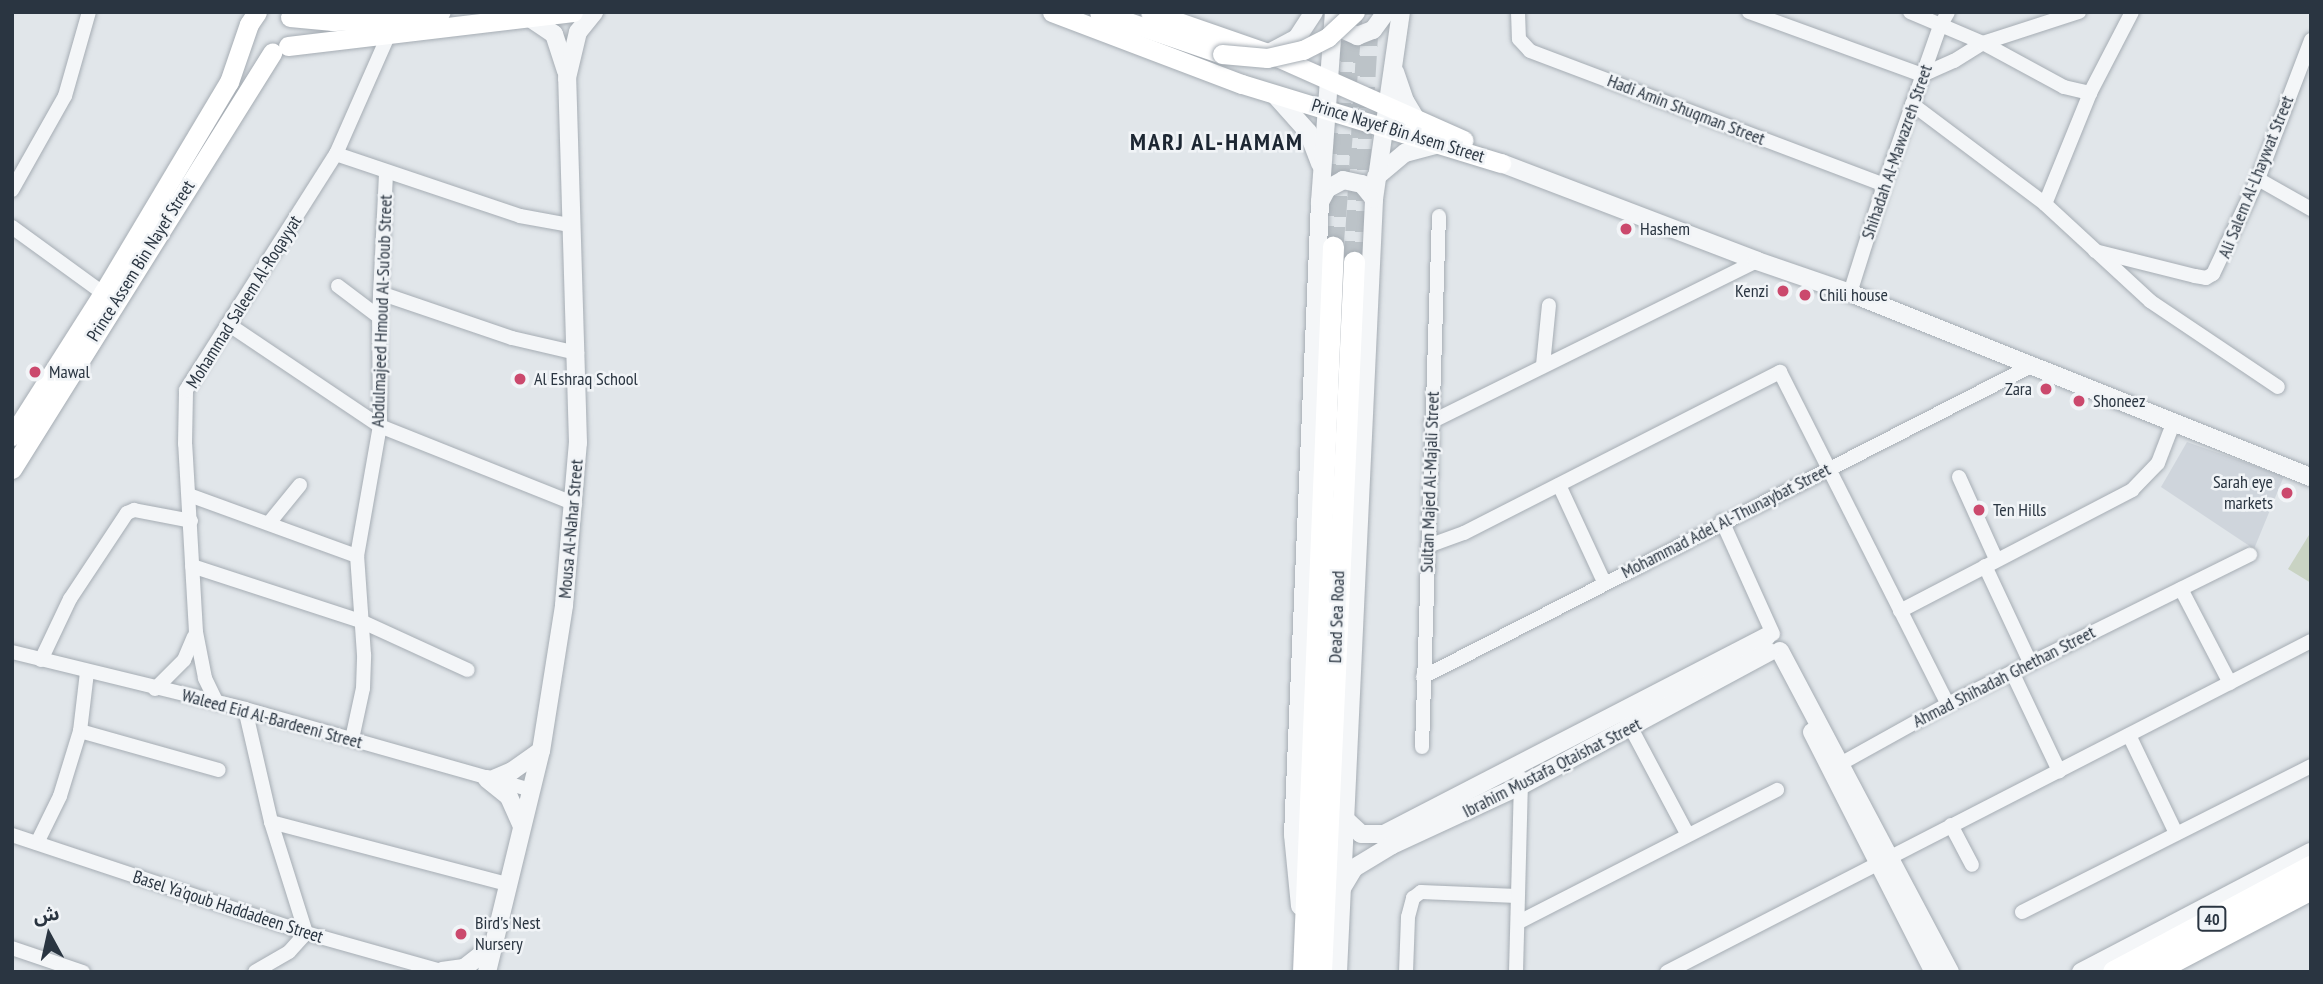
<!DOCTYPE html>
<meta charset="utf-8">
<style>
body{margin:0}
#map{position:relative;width:2323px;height:984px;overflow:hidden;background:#e1e6ea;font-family:"PT Sans Narrow","Noto Sans Arabic",sans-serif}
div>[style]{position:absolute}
.built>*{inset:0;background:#cfd5dc}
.green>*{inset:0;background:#c9d3c3}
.primary-tunnel>*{height:21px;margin-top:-10.5px;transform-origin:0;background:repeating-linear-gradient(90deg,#bcc3c8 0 21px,transparent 0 31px)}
.roads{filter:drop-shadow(0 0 2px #a6adb4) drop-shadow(0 0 2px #a6adb4)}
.minor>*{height:14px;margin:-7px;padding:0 7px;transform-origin:7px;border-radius:7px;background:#f4f6f8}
.tertiary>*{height:18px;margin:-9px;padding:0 9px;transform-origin:9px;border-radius:9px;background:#f4f6f8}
.secondary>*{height:19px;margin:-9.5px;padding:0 9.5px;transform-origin:9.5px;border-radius:9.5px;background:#fff}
.primary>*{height:21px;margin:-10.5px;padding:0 10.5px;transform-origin:10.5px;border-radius:10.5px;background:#fff}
.trunk>*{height:23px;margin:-11.5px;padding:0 11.5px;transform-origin:11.5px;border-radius:11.5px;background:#fff}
.bridges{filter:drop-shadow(0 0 2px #a6adb4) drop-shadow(0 0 2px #a6adb4)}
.secondary-bridge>*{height:19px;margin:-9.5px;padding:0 9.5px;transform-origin:9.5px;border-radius:9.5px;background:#fff}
.dots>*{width:19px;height:19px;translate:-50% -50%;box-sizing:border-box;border:4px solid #f1f4f7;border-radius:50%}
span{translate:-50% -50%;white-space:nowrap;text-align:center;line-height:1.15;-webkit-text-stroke:5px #f1f4f7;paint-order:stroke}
.shield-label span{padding:2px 5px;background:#f1f4f7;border:2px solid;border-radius:5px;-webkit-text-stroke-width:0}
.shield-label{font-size:16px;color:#2a3541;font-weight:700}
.street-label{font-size:18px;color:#2a3541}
.poi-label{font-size:18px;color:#2a3541}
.left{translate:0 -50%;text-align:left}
.right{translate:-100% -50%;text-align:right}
.district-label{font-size:24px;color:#1c2632;font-weight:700;letter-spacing:2px}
.frame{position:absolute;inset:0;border:14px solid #2a3541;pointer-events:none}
.north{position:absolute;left:14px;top:900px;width:70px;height:70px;-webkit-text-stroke:5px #f1f4f7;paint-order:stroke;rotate:352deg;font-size:19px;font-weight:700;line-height:28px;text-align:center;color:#2a3541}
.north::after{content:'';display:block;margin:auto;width:24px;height:32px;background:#2a3541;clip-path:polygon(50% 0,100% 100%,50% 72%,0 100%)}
</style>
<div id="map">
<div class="built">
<div style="clip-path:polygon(2187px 442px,2284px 476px,2254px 549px,2161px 487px)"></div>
</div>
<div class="green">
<div style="clip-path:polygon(2309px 535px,2311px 535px,2311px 583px,2288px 569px)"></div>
</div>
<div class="primary-tunnel">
<div style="left:1333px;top:247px;width:234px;rotate:-85.3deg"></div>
<div style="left:1354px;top:262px;width:250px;rotate:-86.6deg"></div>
</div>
<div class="roads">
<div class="minor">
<div style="left:1518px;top:12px;width:27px;rotate:88deg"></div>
<div style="left:1519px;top:39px;width:16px;rotate:47deg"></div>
<div style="left:1530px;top:51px;width:379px;rotate:20.7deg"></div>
<div style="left:1749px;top:12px;width:184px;rotate:20deg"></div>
<div style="left:1922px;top:75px;width:35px;rotate:-24deg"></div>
<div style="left:1954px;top:61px;width:34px;rotate:-32deg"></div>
<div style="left:1983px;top:43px;width:101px;rotate:-17.9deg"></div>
<div style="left:1910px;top:12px;width:79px;rotate:23deg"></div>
<div style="left:1983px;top:43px;width:92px;rotate:28.5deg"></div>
<div style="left:2064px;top:87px;width:27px;rotate:13deg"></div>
<div style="left:1912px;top:104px;width:166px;rotate:36.9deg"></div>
<div style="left:2045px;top:204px;width:143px;rotate:42.7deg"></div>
<div style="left:2150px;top:301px;width:154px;rotate:33.9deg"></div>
<div style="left:336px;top:154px;width:194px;rotate:18.6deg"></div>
<div style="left:520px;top:216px;width:51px;rotate:10.2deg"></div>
<div style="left:2258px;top:179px;width:61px;rotate:29.5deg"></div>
<div style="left:12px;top:190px;width:108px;rotate:-60.6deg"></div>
<div style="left:65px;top:96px;width:87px;rotate:-74.1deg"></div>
<div style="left:2045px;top:204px;width:120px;rotate:-67.9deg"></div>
<div style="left:2090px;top:93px;width:91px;rotate:-62.6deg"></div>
<div style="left:12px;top:227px;width:112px;rotate:36deg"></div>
<div style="left:2095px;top:251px;width:103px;rotate:14deg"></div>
<div style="left:2195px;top:276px;width:11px;rotate:10deg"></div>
<div style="left:2206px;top:278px;width:8px;rotate:-30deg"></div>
<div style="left:2213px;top:274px;width:105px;rotate:-64.7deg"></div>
<div style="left:2258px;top:179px;width:149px;rotate:-69.1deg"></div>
<div style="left:338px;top:286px;width:51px;rotate:37.1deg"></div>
<div style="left:380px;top:293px;width:139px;rotate:18.8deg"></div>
<div style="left:512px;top:338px;width:67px;rotate:13deg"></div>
<div style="left:1850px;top:293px;width:113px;rotate:-72.5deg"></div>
<div style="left:1884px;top:185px;width:169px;rotate:-70.6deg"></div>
<div style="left:1940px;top:26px;width:16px;rotate:-60deg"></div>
<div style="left:228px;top:324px;width:183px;rotate:33.9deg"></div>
<div style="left:380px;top:426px;width:210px;rotate:21.8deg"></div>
<div style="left:1543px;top:365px;width:60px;rotate:-84.3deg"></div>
<div style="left:1431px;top:422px;width:364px;rotate:-26.3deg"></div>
<div style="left:1959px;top:477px;width:90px;rotate:65.7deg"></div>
<div style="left:1559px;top:485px;width:107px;rotate:65.1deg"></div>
<div style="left:189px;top:495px;width:179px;rotate:20deg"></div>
<div style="left:1722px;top:521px;width:124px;rotate:65.7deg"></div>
<div style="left:269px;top:523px;width:49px;rotate:-50.8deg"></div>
<div style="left:1428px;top:546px;width:38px;rotate:-20deg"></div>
<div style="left:1464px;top:533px;width:355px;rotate:-27deg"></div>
<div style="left:1780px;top:372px;width:372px;rotate:63.2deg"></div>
<div style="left:192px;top:566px;width:180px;rotate:18.1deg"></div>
<div style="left:363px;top:622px;width:115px;rotate:24.6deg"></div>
<div style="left:1985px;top:566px;width:106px;rotate:64.9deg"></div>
<div style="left:2181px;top:589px;width:106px;rotate:62.5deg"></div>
<div style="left:1900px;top:611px;width:262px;rotate:-27.5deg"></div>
<div style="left:2132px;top:490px;width:37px;rotate:-46deg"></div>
<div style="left:2158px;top:463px;width:42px;rotate:-69deg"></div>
<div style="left:12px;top:652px;width:240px;rotate:13.7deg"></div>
<div style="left:245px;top:709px;width:297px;rotate:15.8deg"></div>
<div style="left:41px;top:660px;width:68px;rotate:-64.6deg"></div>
<div style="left:70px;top:599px;width:103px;rotate:-56.5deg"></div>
<div style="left:127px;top:513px;width:8px;rotate:-23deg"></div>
<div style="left:134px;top:510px;width:58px;rotate:10.9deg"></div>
<div style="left:2012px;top:672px;width:110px;rotate:64.6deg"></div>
<div style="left:1423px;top:677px;width:681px;rotate:-27.09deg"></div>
<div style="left:155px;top:689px;width:41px;rotate:-45deg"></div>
<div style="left:184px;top:660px;width:25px;rotate:-67deg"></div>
<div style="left:217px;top:703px;width:28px;rotate:-116deg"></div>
<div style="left:205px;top:678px;width:47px;rotate:-101.1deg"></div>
<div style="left:196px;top:632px;width:188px;rotate:-93.3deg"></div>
<div style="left:185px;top:444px;width:54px;rotate:-88.9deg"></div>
<div style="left:186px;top:390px;width:280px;rotate:-57.6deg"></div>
<div style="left:336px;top:154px;width:131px;rotate:-66.2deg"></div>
<div style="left:245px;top:709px;width:116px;rotate:77deg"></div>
<div style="left:271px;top:822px;width:116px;rotate:72.5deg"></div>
<div style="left:306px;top:933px;width:25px;rotate:132deg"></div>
<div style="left:289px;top:952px;width:39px;rotate:150deg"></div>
<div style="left:1623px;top:713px;width:138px;rotate:62deg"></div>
<div style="left:80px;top:731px;width:144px;rotate:15.7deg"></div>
<div style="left:2129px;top:735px;width:109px;rotate:64.4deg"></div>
<div style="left:352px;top:739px;width:52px;rotate:-77.8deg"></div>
<div style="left:363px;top:688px;width:33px;rotate:-88deg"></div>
<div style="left:364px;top:655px;width:99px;rotate:-94deg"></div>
<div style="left:357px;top:556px;width:132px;rotate:-80deg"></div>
<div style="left:380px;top:426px;width:109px;rotate:-90.5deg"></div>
<div style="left:379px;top:317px;width:144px;rotate:-87.2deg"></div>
<div style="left:1422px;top:747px;width:531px;rotate:-88.17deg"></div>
<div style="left:1833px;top:768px;width:132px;rotate:-29.1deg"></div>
<div style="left:1948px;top:704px;width:337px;rotate:-26.3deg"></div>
<div style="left:271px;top:822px;width:245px;rotate:14.7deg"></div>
<div style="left:1951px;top:825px;width:45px;rotate:62.3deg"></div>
<div style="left:12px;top:835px;width:310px;rotate:18.4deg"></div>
<div style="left:306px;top:933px;width:144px;rotate:15.7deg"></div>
<div style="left:37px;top:843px;width:52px;rotate:-63.9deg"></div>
<div style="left:60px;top:796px;width:68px;rotate:-72.9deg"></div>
<div style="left:80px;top:731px;width:59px;rotate:-83.2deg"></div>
<div style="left:2022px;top:912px;width:324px;rotate:-26.8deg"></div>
<div style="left:1519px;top:922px;width:290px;rotate:-27.1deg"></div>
<div style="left:12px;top:948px;width:75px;rotate:18.7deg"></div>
<div style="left:1406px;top:972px;width:55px;rotate:-87.9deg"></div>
<div style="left:1408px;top:917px;width:20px;rotate:-75deg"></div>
<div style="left:1413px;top:898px;width:10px;rotate:-37deg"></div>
<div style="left:1421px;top:892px;width:96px;rotate:2.4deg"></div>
<div style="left:1516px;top:972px;width:194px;rotate:-88.5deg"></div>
<div style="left:1667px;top:972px;width:724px;rotate:-27.2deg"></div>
</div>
<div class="tertiary">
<div style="left:530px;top:18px;width:29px;rotate:34deg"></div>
<div style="left:554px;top:34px;width:39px;rotate:72deg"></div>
<div style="left:1334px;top:19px;width:13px;rotate:51deg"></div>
<div style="left:1342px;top:29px;width:17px;rotate:25deg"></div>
<div style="left:1357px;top:36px;width:17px;rotate:-21deg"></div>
<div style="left:1373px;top:30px;width:22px;rotate:-54deg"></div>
<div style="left:1269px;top:53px;width:32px;rotate:-28deg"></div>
<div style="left:1297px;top:38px;width:31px;rotate:-57deg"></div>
<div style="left:1395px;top:72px;width:31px;rotate:71deg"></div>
<div style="left:1405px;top:101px;width:21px;rotate:59deg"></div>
<div style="left:1275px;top:95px;width:50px;rotate:48.3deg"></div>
<div style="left:1308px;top:132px;width:34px;rotate:69deg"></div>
<div style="left:1501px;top:163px;width:274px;rotate:20.9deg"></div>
<div style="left:1757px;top:261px;width:98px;rotate:19deg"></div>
<div style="left:1850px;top:293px;width:496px;rotate:21.8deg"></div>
<div style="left:1376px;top:177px;width:38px;rotate:-40deg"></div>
<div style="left:1405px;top:153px;width:35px;rotate:-15deg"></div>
<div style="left:1320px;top:202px;width:15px;rotate:-62deg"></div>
<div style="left:1327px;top:189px;width:18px;rotate:-29deg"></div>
<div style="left:1343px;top:180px;width:19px;rotate:12deg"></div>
<div style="left:1362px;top:184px;width:19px;rotate:51deg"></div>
<div style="left:1780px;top:651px;width:363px;rotate:62.1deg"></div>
<div style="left:1812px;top:732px;width:269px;rotate:63.1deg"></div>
<div style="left:487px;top:779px;width:28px;rotate:39deg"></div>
<div style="left:509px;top:797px;width:32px;rotate:66deg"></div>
<div style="left:491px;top:780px;width:23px;rotate:-23deg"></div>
<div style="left:512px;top:771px;width:35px;rotate:-35deg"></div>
<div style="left:1344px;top:818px;width:23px;rotate:43deg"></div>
<div style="left:1361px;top:834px;width:23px"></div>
<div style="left:1384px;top:834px;width:431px;rotate:-27.3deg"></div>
<div style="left:1342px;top:888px;width:23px;rotate:-59deg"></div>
<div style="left:1354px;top:868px;width:44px;rotate:-31.2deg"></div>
<div style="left:1392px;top:845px;width:143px;rotate:-24.8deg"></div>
<div style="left:1522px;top:785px;width:281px;rotate:-28.3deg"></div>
<div style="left:1300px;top:906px;width:71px;rotate:-95.6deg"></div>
<div style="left:1293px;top:835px;width:634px;rotate:-87.56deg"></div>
<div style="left:1320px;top:202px;width:191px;rotate:-85.8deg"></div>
<div style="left:442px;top:971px;width:22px;rotate:-8deg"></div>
<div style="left:464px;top:968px;width:37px;rotate:-38deg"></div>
<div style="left:487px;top:972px;width:228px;rotate:-76.3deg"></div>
<div style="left:541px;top:751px;width:148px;rotate:-81deg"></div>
<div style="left:564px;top:605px;width:163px;rotate:-85.1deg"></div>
<div style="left:578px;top:443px;width:365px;rotate:-91.7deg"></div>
<div style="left:567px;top:78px;width:47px;rotate:-76.6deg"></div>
<div style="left:578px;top:32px;width:26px;rotate:-51deg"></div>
<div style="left:1338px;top:972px;width:774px;rotate:-87.33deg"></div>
<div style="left:1374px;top:199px;width:189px;rotate:-81.8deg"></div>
<div style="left:2081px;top:972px;width:259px;rotate:-27.6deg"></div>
</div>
<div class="secondary">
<div style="left:1052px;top:12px;width:203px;rotate:20.8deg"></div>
<div style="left:1242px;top:84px;width:271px;rotate:17deg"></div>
<div style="left:1099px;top:12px;width:130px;rotate:18.9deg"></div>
<div style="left:1150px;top:12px;width:125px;rotate:19.2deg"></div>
<div style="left:1268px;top:53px;width:214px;rotate:24deg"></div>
<div style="left:290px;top:17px;width:43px;rotate:5.3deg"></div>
<div style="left:333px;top:21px;width:60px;rotate:-1.9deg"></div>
<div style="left:393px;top:19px;width:48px;rotate:-8.5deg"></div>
<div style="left:288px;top:46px;width:287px;rotate:-6.8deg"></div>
<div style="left:12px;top:436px;width:169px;rotate:-57.5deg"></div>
<div style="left:103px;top:293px;width:246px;rotate:-59.2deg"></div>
<div style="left:229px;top:82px;width:61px;rotate:-71deg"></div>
<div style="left:249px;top:24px;width:14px;rotate:-56deg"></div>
<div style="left:12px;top:469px;width:491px;rotate:-58deg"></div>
</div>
<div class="primary">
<div style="left:1303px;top:972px;width:726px;rotate:-87.63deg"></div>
<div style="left:1321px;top:972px;width:711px;rotate:-87.34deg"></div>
</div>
<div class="trunk">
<div style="left:2114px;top:972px;width:223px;rotate:-28.1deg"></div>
<div style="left:2151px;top:972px;width:181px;rotate:-27.7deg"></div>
</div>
</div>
<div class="bridges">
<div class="secondary-bridge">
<div style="left:1222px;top:54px;width:45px;rotate:5.1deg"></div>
<div style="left:1267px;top:58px;width:37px;rotate:-13deg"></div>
<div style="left:1303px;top:50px;width:28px;rotate:-27deg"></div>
<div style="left:1328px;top:37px;width:37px;rotate:-43deg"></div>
</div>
</div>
<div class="dots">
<div style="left:1626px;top:229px;background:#cb496d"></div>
<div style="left:1783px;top:291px;background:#cb496d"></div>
<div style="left:1805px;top:295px;background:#cb496d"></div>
<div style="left:35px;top:372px;background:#cb496d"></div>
<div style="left:520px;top:379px;background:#cb496d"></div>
<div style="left:2046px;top:389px;background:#cb496d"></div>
<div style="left:2079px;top:401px;background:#cb496d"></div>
<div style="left:2287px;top:493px;background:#cb496d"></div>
<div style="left:1979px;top:510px;background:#cb496d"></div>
<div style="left:461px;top:934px;background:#cb496d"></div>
</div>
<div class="shield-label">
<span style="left:2212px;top:919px">40</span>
</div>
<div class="street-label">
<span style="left:1686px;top:110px;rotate:21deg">Hadi Amin Shuqman Street</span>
<span style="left:1398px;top:131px;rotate:17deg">Prince Nayef Bin Asem Street</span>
<span style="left:1897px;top:152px;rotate:-71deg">Shihadah Al-Mawazreh Street</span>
<span style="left:2256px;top:177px;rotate:-68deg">Ali Salem Al-Lhaywat Street</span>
<span style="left:141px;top:261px;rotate:-58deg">Prince Assem Bin Nayef Street</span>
<span style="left:244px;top:302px;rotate:-58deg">Mohammad Saleem Al-Roqayyat</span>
<span style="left:382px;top:311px;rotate:-88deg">Abdulmajeed Hmoud Al-Su'oub Street</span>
<span style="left:1430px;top:482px;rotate:-88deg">Sultan Majed Al-Majali Street</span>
<span style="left:1726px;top:521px;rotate:-27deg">Mohammad Adel Al-Thunaybat Street</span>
<span style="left:571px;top:529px;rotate:-85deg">Mousa Al-Nahar Street</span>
<span style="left:1337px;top:617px;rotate:-88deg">Dead Sea Road</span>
<span style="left:2004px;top:677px;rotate:-27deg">Ahmad Shihadah Ghethan Street</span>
<span style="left:272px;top:719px;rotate:15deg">Waleed Eid Al-Bardeeni Street</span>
<span style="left:1552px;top:768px;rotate:-27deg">Ibrahim Mustafa Qtaishat Street</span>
<span style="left:228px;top:907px;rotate:18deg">Basel Ya'qoub Haddadeen Street</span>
</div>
<div class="poi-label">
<span class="left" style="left:1640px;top:229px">Hashem</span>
<span class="right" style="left:1769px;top:291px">Kenzi</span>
<span class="left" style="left:1819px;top:295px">Chili house</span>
<span class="left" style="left:49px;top:372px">Mawal</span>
<span class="left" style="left:534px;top:379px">Al Eshraq School</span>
<span class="right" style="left:2032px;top:389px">Zara</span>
<span class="left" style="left:2093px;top:401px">Shoneez</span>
<span class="right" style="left:2273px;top:493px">Sarah eye<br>markets</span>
<span class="left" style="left:1993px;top:510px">Ten Hills</span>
<span class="left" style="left:475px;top:934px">Bird's Nest<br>Nursery</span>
</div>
<div class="district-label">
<span style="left:1217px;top:142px">MARJ AL-HAMAM</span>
</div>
<div class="frame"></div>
<div class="north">ش</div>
</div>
